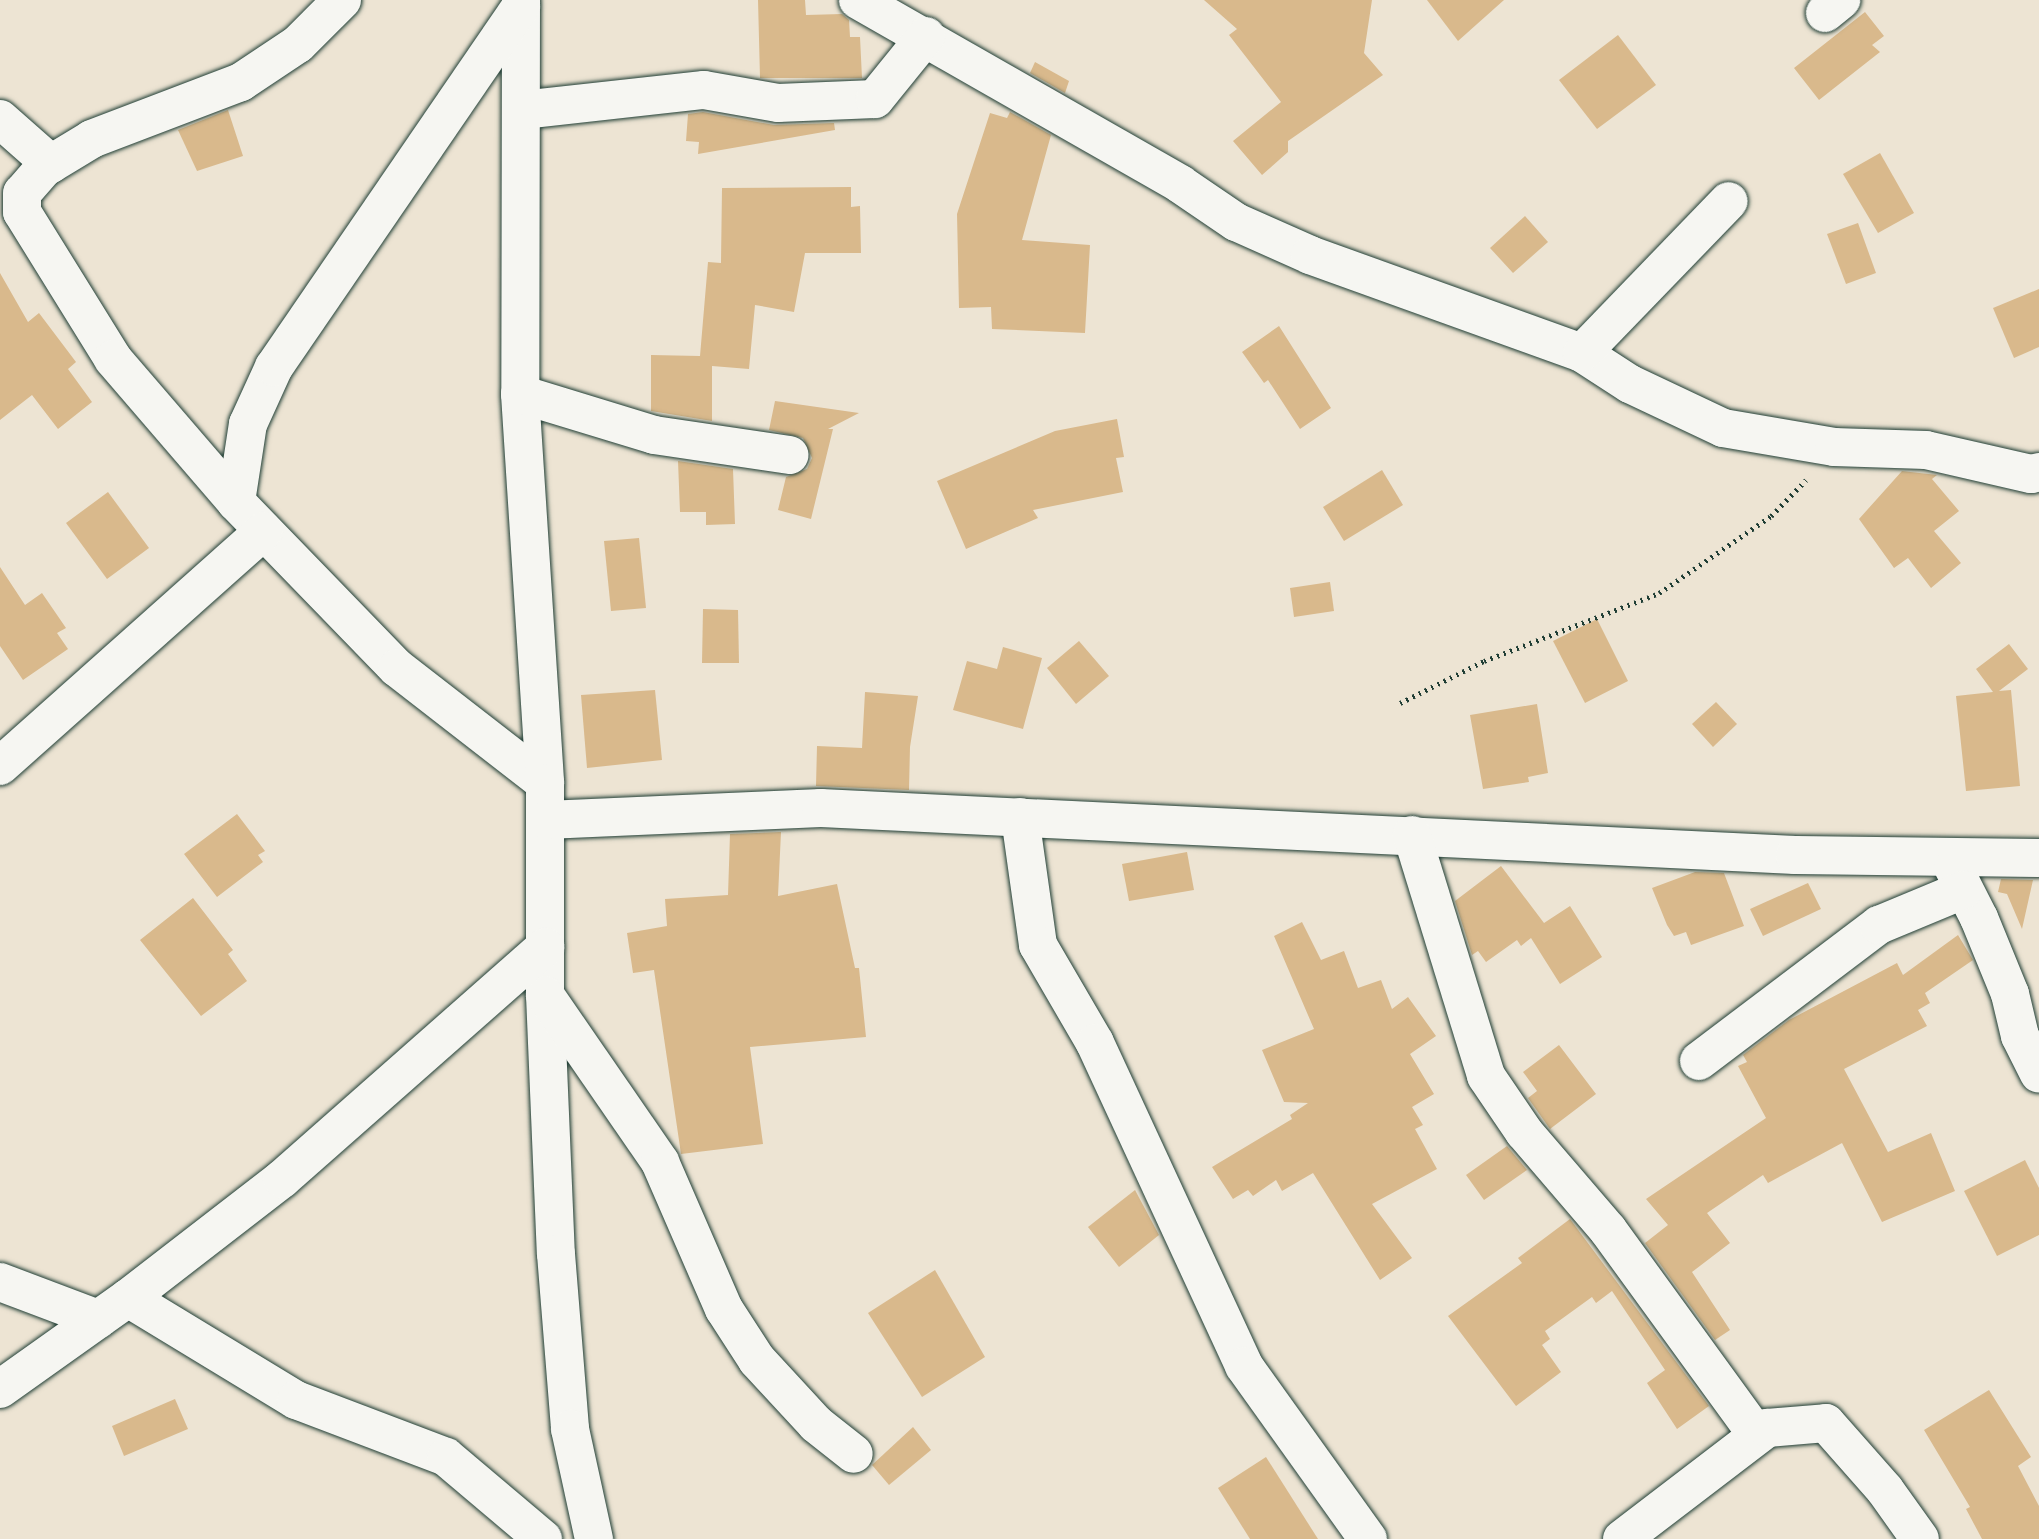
<!DOCTYPE html>
<style>
body{margin:0}
#map{position:relative;width:2039px;height:1539px;overflow:hidden;background:#ede4d3;font-family:Delius,sans-serif}
div>[style]{position:absolute}
.building>*{inset:0;background:#d9b98c}
.path>*{height:4.5px;margin-top:-2.25px;transform-origin:0;background:repeating-linear-gradient(90deg,#1f3d34 0 2px,transparent 0 7px)}
.roads{filter:drop-shadow(0 0 2px #1f3d34) drop-shadow(0 0 2px #1f3d34)}
.minor>*{height:38px;margin:-19px;padding:0 19px;transform-origin:19px;border-radius:19px;background:#f6f6f2}
span{translate:-50% -50%;white-space:nowrap;text-align:center;line-height:1.15;-webkit-text-stroke:5px #f6f6f2;paint-order:stroke}
</style>
<div id="map">
<div class="building">
<div style="clip-path:polygon(758px 0,805px 0,806px 15px,842px 14px,849px 20px,850px 37px,860px 37px,862px 78px,760px 78px)"></div>
<div style="clip-path:polygon(1204px 0,1372px 0,1364px 53px,1383px 75px,1288px 141px,1288px 152px,1262px 175px,1233px 141px,1281px 102px,1229px 35px,1237px 29px)"></div>
<div style="clip-path:polygon(1427px 0,1504px 0,1458px 41px)"></div>
<div style="clip-path:polygon(1865px 12px,1884px 36px,1872px 45px,1880px 52px,1819px 100px,1794px 68px)"></div>
<div style="clip-path:polygon(1618px 35px,1656px 85px,1597px 129px,1559px 80px)"></div>
<div style="clip-path:polygon(1035px 62px,1069px 81px,1065px 93px,1030px 73px)"></div>
<div style="clip-path:polygon(228px 110px,243px 156px,197px 171px,178px 130px)"></div>
<div style="clip-path:polygon(703px 112px,774px 125px,834px 123px,835px 130px,698px 154px,699px 142px,686px 141px,688px 114px)"></div>
<div style="clip-path:polygon(1010px 112px,1051px 135px,1022px 240px,1090px 245px,1085px 333px,992px 329px,991px 307px,959px 308px,957px 214px,990px 113px,1007px 118px)"></div>
<div style="clip-path:polygon(1880px 153px,1914px 213px,1878px 233px,1843px 174px)"></div>
<div style="clip-path:polygon(851px 187px,851px 207px,860px 206px,861px 253px,805px 253px,794px 312px,755px 305px,749px 369px,712px 366px,712px 421px,651px 411px,651px 355px,700px 356px,708px 262px,721px 263px,722px 188px)"></div>
<div style="clip-path:polygon(1525px 216px,1548px 242px,1513px 273px,1490px 248px)"></div>
<div style="clip-path:polygon(1858px 223px,1876px 273px,1846px 284px,1827px 234px)"></div>
<div style="clip-path:polygon(0 273px,28px 322px,39px 313px,76px 362px,68px 369px,92px 402px,58px 429px,32px 395px,0 420px)"></div>
<div style="clip-path:polygon(2039px 289px,2039px 347px,2014px 358px,1993px 308px)"></div>
<div style="clip-path:polygon(1279px 326px,1331px 408px,1300px 429px,1268px 380px,1264px 383px,1242px 352px)"></div>
<div style="clip-path:polygon(775px 401px,859px 413px,828px 429px,833px 429px,811px 519px,778px 510px,786px 477px,807px 469px,812px 458px,803px 438px,769px 430px)"></div>
<div style="clip-path:polygon(1117px 419px,1124px 457px,1116px 458px,1123px 492px,1033px 510px,1038px 518px,966px 549px,937px 481px,1055px 431px)"></div>
<div style="clip-path:polygon(678px 461px,733px 469px,735px 524px,706px 525px,706px 512px,680px 512px)"></div>
<div style="clip-path:polygon(1382px 470px,1403px 505px,1344px 541px,1323px 507px)"></div>
<div style="clip-path:polygon(1902px 471px,1937px 475px,1932px 479px,1959px 511px,1934px 531px,1961px 563px,1931px 588px,1908px 558px,1894px 568px,1859px 519px)"></div>
<div style="clip-path:polygon(108px 492px,149px 548px,107px 579px,66px 523px)"></div>
<div style="clip-path:polygon(639px 538px,646px 608px,611px 611px,604px 541px)"></div>
<div style="clip-path:polygon(0 567px,25px 605px,42px 593px,66px 628px,57px 633px,68px 649px,23px 680px,0 646px)"></div>
<div style="clip-path:polygon(1330px 582px,1334px 611px,1294px 617px,1290px 588px)"></div>
<div style="clip-path:polygon(703px 609px,738px 610px,739px 663px,702px 663px)"></div>
<div style="clip-path:polygon(1597px 619px,1628px 681px,1585px 703px,1553px 641px)"></div>
<div style="clip-path:polygon(1079px 641px,1109px 676px,1076px 704px,1047px 668px)"></div>
<div style="clip-path:polygon(2009px 644px,2028px 669px,1999px 691px,2011px 690px,2020px 786px,1966px 791px,1956px 696px,1993px 692px,1976px 669px)"></div>
<div style="clip-path:polygon(1003px 647px,1042px 658px,1023px 729px,953px 710px,967px 661px,997px 669px)"></div>
<div style="clip-path:polygon(655px 690px,662px 760px,587px 768px,581px 695px)"></div>
<div style="clip-path:polygon(865px 692px,918px 696px,910px 747px,909px 790px,816px 786px,817px 746px,862px 748px)"></div>
<div style="clip-path:polygon(1716px 702px,1737px 724px,1713px 747px,1692px 724px)"></div>
<div style="clip-path:polygon(1537px 704px,1548px 773px,1528px 777px,1529px 782px,1483px 789px,1470px 715px)"></div>
<div style="clip-path:polygon(237px 814px,265px 851px,258px 855px,263px 862px,217px 897px,184px 854px)"></div>
<div style="clip-path:polygon(781px 832px,778px 896px,837px 884px,855px 968px,859px 968px,866px 1037px,750px 1047px,763px 1144px,681px 1154px,654px 970px,633px 973px,627px 933px,667px 926px,665px 899px,728px 895px,730px 834px)"></div>
<div style="clip-path:polygon(1187px 852px,1194px 890px,1129px 901px,1122px 864px)"></div>
<div style="clip-path:polygon(1501px 866px,1544px 923px,1570px 906px,1602px 957px,1560px 984px,1531px 938px,1521px 946px,1517px 940px,1486px 962px,1478px 951px,1472px 955px,1455px 901px)"></div>
<div style="clip-path:polygon(1695px 872px,1724px 873px,1744px 926px,1691px 945px,1686px 932px,1674px 936px,1667px 925px,1652px 888px)"></div>
<div style="clip-path:polygon(2001px 879px,2033px 880px,2022px 929px,2007px 894px,1998px 892px)"></div>
<div style="clip-path:polygon(1808px 883px,1821px 909px,1763px 936px,1750px 909px)"></div>
<div style="clip-path:polygon(193px 898px,233px 950px,228px 954px,247px 981px,201px 1016px,140px 940px)"></div>
<div style="clip-path:polygon(1302px 922px,1321px 960px,1344px 951px,1358px 988px,1381px 980px,1392px 1009px,1408px 997px,1436px 1036px,1410px 1054px,1434px 1094px,1412px 1107px,1423px 1125px,1415px 1129px,1437px 1169px,1372px 1204px,1412px 1258px,1380px 1280px,1313px 1173px,1282px 1191px,1276px 1180px,1253px 1196px,1248px 1190px,1233px 1199px,1212px 1167px,1292px 1119px,1290px 1115px,1308px 1103px,1284px 1102px,1262px 1050px,1314px 1029px,1274px 936px)"></div>
<div style="clip-path:polygon(1958px 935px,1973px 960px,1925px 993px,1930px 1003px,1918px 1010px,1927px 1026px,1844px 1069px,1888px 1152px,1931px 1133px,1955px 1191px,1882px 1222px,1842px 1143px,1768px 1183px,1763px 1175px,1707px 1213px,1730px 1243px,1692px 1272px,1730px 1330px,1715px 1340px,1645px 1243px,1668px 1225px,1646px 1199px,1766px 1118px,1738px 1066px,1747px 1062px,1743px 1055px,1789px 1020px,1897px 963px,1903px 975px)"></div>
<div style="clip-path:polygon(1559px 1045px,1596px 1094px,1550px 1129px,1528px 1098px,1537px 1091px,1523px 1072px)"></div>
<div style="clip-path:polygon(1507px 1146px,1527px 1170px,1484px 1200px,1466px 1175px)"></div>
<div style="clip-path:polygon(2025px 1160px,2039px 1188px,2039px 1235px,1997px 1256px,1964px 1191px)"></div>
<div style="clip-path:polygon(1135px 1190px,1159px 1235px,1119px 1267px,1088px 1227px)"></div>
<div style="clip-path:polygon(1570px 1219px,1709px 1406px,1677px 1429px,1647px 1383px,1665px 1370px,1612px 1291px,1596px 1303px,1592px 1297px,1545px 1331px,1550px 1339px,1542px 1345px,1561px 1372px,1516px 1406px,1448px 1316px,1522px 1263px,1518px 1258px)"></div>
<div style="clip-path:polygon(935px 1270px,985px 1357px,922px 1397px,868px 1313px)"></div>
<div style="clip-path:polygon(1989px 1390px,2031px 1457px,2018px 1466px,2039px 1506px,2039px 1539px,1982px 1539px,1966px 1509px,1970px 1507px,1924px 1430px)"></div>
<div style="clip-path:polygon(175px 1399px,188px 1429px,124px 1456px,112px 1426px)"></div>
<div style="clip-path:polygon(913px 1427px,931px 1450px,889px 1485px,872px 1465px)"></div>
<div style="clip-path:polygon(1266px 1457px,1318px 1539px,1250px 1539px,1218px 1488px)"></div>
</div>
<div class="path">
<div style="left:1400px;top:703px;width:94px;rotate:-26.6deg"></div>
<div style="left:1484px;top:661px;width:188px;rotate:-21.2deg"></div>
<div style="left:1659px;top:593px;width:136px;rotate:-34.5deg"></div>
<div style="left:1771px;top:516px;width:50px;rotate:-45.8deg"></div>
</div>
<div class="roads">
<div class="minor">
<div style="left:342px;top:0;width:62px;rotate:135deg"></div>
<div style="left:298px;top:44px;width:69px;rotate:146.3deg"></div>
<div style="left:241px;top:82px;width:160px;rotate:159.1deg"></div>
<div style="left:92px;top:139px;width:56px;rotate:148.9deg"></div>
<div style="left:44px;top:168px;width:33px;rotate:131deg"></div>
<div style="left:22px;top:193px;width:19px;rotate:90deg"></div>
<div style="left:22px;top:212px;width:173px;rotate:58.2deg"></div>
<div style="left:113px;top:359px;width:189px;rotate:49.3deg"></div>
<div style="left:236px;top:502px;width:231px;rotate:45.9deg"></div>
<div style="left:397px;top:668px;width:187px;rotate:37.8deg"></div>
<div style="left:521px;top:0;width:394px;rotate:90.1deg"></div>
<div style="left:520px;top:394px;width:390px;rotate:86.3deg"></div>
<div style="left:545px;top:783px;width:212px;rotate:90deg"></div>
<div style="left:545px;top:995px;width:259px;rotate:87.6deg"></div>
<div style="left:556px;top:1254px;width:176px;rotate:85.4deg"></div>
<div style="left:570px;top:1429px;width:113px;rotate:77.7deg"></div>
<div style="left:858px;top:0;width:371px;rotate:29.7deg"></div>
<div style="left:1180px;top:184px;width:68px;rotate:34.2deg"></div>
<div style="left:1236px;top:222px;width:81px;rotate:24deg"></div>
<div style="left:1310px;top:255px;width:289px;rotate:19.8deg"></div>
<div style="left:1582px;top:353px;width:57px;rotate:32.9deg"></div>
<div style="left:1630px;top:384px;width:103px;rotate:25.3deg"></div>
<div style="left:1723px;top:428px;width:113px;rotate:9.7deg"></div>
<div style="left:1834px;top:447px;width:92px;rotate:1.9deg"></div>
<div style="left:1926px;top:450px;width:108px;rotate:12.9deg"></div>
<div style="left:2031px;top:474px;width:8px;rotate:-14deg"></div>
<div style="left:1825px;top:13px;width:21px;rotate:-39deg"></div>
<div style="left:522px;top:110px;width:183px;rotate:-6.3deg"></div>
<div style="left:704px;top:90px;width:75px;rotate:10deg"></div>
<div style="left:778px;top:103px;width:97px;rotate:-2.4deg"></div>
<div style="left:875px;top:99px;width:81px;rotate:-51deg"></div>
<div style="left:0;top:119px;width:68px;rotate:41.4deg"></div>
<div style="left:1582px;top:353px;width:211px;rotate:-46deg"></div>
<div style="left:520px;top:394px;width:140px;rotate:17deg"></div>
<div style="left:654px;top:435px;width:137px;rotate:8.4deg"></div>
<div style="left:236px;top:502px;width:79px;rotate:-81.3deg"></div>
<div style="left:248px;top:424px;width:63px;rotate:-65.5deg"></div>
<div style="left:274px;top:367px;width:437px;rotate:-55.6deg"></div>
<div style="left:0;top:766px;width:353px;rotate:-41.7deg"></div>
<div style="left:1020px;top:817px;width:129px;rotate:82deg"></div>
<div style="left:1038px;top:945px;width:113px;rotate:59.8deg"></div>
<div style="left:1095px;top:1043px;width:356px;rotate:65.2deg"></div>
<div style="left:1244px;top:1366px;width:213px;rotate:54.4deg"></div>
<div style="left:546px;top:820px;width:275px;rotate:-2.5deg"></div>
<div style="left:821px;top:808px;width:975px;rotate:2.76deg"></div>
<div style="left:1795px;top:855px;width:244px;rotate:0.7deg"></div>
<div style="left:1412px;top:835px;width:252px;rotate:72.9deg"></div>
<div style="left:1486px;top:1076px;width:68px;rotate:55.8deg"></div>
<div style="left:1524px;top:1132px;width:129px;rotate:49.4deg"></div>
<div style="left:1608px;top:1230px;width:253px;rotate:54deg"></div>
<div style="left:1953px;top:867px;width:57px;rotate:63deg"></div>
<div style="left:1979px;top:918px;width:82px;rotate:67.8deg"></div>
<div style="left:2010px;top:994px;width:43px;rotate:76.6deg"></div>
<div style="left:2020px;top:1036px;width:42px;rotate:63.4deg"></div>
<div style="left:545px;top:995px;width:203px;rotate:55.4deg"></div>
<div style="left:660px;top:1162px;width:160px;rotate:66.5deg"></div>
<div style="left:724px;top:1309px;width:61px;rotate:57.1deg"></div>
<div style="left:757px;top:1360px;width:87px;rotate:47.3deg"></div>
<div style="left:816px;top:1424px;width:48px;rotate:38.3deg"></div>
<div style="left:1699px;top:1061px;width:226px;rotate:-37.1deg"></div>
<div style="left:1879px;top:925px;width:91px;rotate:-22.6deg"></div>
<div style="left:0;top:1282px;width:105px;rotate:20.7deg"></div>
<div style="left:128px;top:1298px;width:197px;rotate:31.3deg"></div>
<div style="left:296px;top:1400px;width:160px;rotate:20.8deg"></div>
<div style="left:446px;top:1457px;width:127px;rotate:40.2deg"></div>
<div style="left:0;top:1389px;width:157px;rotate:-35.4deg"></div>
<div style="left:128px;top:1298px;width:195px;rotate:-37.7deg"></div>
<div style="left:282px;top:1179px;width:351px;rotate:-41.4deg"></div>
<div style="left:1622px;top:1539px;width:183px;rotate:-37.4deg"></div>
<div style="left:1767px;top:1428px;width:59px;rotate:-4.8deg"></div>
<div style="left:1826px;top:1423px;width:89px;rotate:48.6deg"></div>
<div style="left:1885px;top:1490px;width:60px;rotate:54.5deg"></div>
</div>
</div>
</div>
